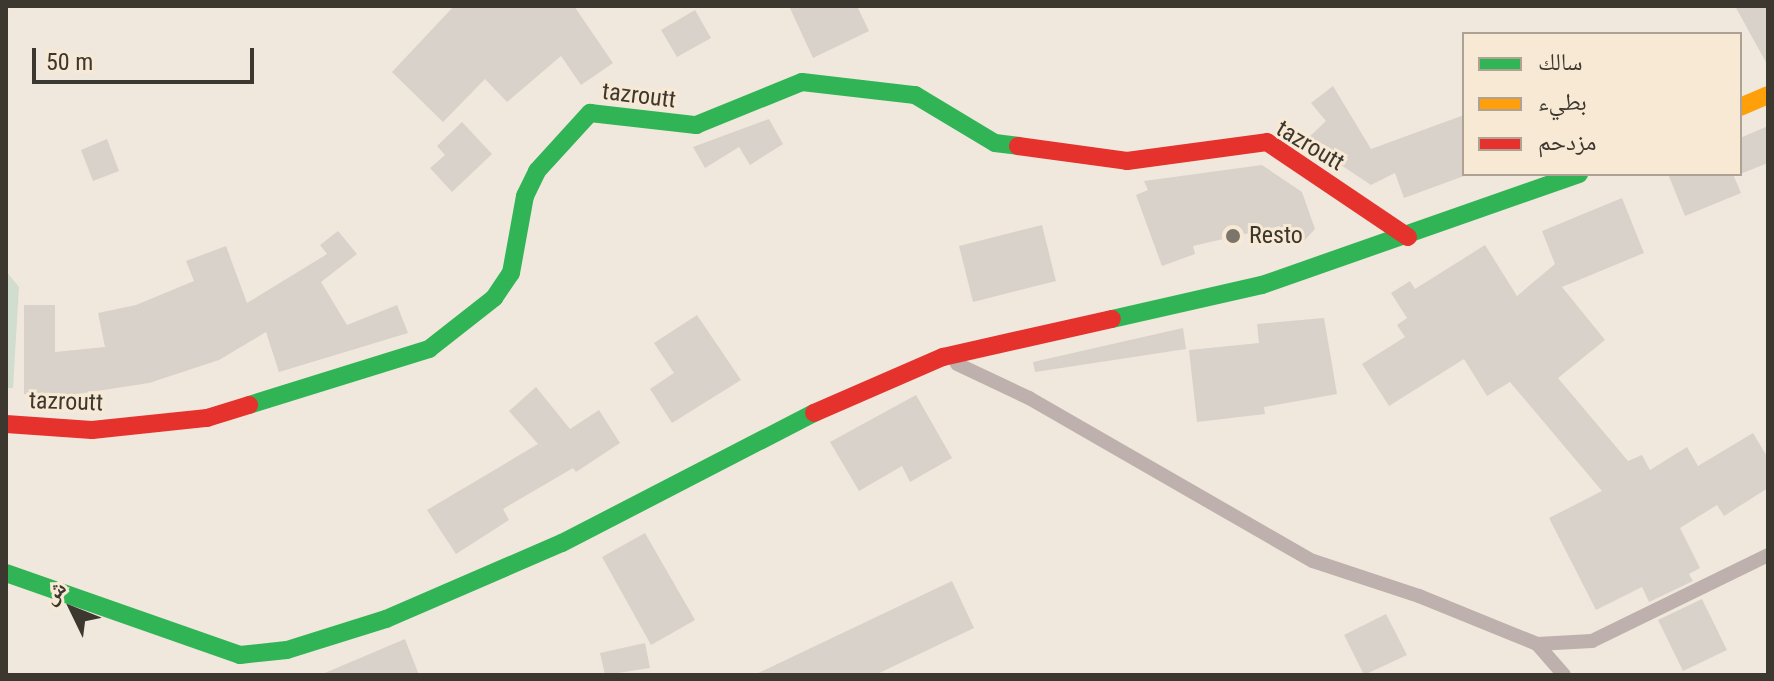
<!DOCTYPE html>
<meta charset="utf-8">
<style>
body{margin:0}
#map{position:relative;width:1774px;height:681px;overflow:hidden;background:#f0e8dd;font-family:"Roboto Condensed","Noto Naskh Arabic",sans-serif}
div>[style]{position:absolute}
.green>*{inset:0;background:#d1decf}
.building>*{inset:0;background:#d8d2ca}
.lane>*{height:14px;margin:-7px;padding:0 7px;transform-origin:7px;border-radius:7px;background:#beb0ac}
.fast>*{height:18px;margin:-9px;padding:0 9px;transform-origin:9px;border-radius:9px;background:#30b455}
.slow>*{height:18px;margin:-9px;padding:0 9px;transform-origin:9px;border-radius:9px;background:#ff9f0a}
.jam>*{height:18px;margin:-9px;padding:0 9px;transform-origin:9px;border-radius:9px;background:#e5322d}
.dots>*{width:22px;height:22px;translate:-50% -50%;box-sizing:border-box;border:4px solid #f8e9d5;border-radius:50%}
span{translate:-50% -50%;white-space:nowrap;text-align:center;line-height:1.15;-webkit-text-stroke:6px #f8e9d5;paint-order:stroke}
.street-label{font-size:24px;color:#3c372f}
.poi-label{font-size:24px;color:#3c372f}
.left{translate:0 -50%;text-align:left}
.frame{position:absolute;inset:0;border:8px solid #3c372f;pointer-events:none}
.legend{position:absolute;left:1462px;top:32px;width:280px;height:144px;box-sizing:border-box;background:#f8e9d5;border:2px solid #ada293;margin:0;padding:10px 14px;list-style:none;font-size:24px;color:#3c372f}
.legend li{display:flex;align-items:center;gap:16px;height:40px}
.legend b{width:40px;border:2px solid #ada293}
.north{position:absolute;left:32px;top:569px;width:80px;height:80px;-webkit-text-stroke:6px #f8e9d5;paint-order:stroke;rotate:313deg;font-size:22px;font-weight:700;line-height:32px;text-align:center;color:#3c372f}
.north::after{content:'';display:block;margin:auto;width:28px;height:36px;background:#3c372f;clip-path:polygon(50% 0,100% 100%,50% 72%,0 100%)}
.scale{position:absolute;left:32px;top:48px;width:222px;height:36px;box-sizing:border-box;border:4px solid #3c372f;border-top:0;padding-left:10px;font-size:24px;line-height:28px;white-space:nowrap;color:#3c372f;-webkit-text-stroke:6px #f8e9d5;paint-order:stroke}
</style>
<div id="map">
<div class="green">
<div style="clip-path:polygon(6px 271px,19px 287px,13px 388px,6px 388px)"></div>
</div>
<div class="building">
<div style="clip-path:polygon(454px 6px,574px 6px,613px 63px,581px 85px,561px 56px,507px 102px,485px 79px,443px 122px,392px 72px)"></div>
<div style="clip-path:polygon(789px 6px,857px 6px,869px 31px,813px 58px)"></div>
<div style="clip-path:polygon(1735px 6px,1768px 6px,1768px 66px)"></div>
<div style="clip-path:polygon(695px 10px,711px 38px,677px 57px,661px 30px)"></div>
<div style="clip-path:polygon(1333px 86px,1371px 149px,1464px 115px,1464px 176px,1404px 198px,1395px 173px,1371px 185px,1305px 141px,1326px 121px,1311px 103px)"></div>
<div style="clip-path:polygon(769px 119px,783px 144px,750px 165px,739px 147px,705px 168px,693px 147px)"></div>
<div style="clip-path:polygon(462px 122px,492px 154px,452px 192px,430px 168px,445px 155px,437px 146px)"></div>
<div style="clip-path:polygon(1768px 126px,1768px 163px,1740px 174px,1740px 138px)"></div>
<div style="clip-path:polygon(107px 139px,119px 171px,93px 181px,81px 150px)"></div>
<div style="clip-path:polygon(1262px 165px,1302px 192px,1315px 229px,1301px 244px,1280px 244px,1280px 226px,1193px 246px,1195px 254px,1162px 266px,1136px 195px,1148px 190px,1144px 181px)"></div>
<div style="clip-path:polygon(1668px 174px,1733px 174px,1741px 193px,1685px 216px)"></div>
<div style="clip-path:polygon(1622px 198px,1644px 253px,1562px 287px,1605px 340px,1558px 378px,1628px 461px,1642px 455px,1650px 470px,1687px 447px,1698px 466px,1753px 433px,1768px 458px,1768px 488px,1724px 516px,1717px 505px,1680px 528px,1700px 568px,1689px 574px,1693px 581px,1649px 602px,1642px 587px,1596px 610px,1549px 518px,1602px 491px,1510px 382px,1487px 396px,1464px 359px,1389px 406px,1362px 364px,1405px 337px,1397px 325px,1407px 318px,1391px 293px,1410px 281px,1415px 289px,1485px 245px,1517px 296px,1555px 264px,1542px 231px)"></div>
<div style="clip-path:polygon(1042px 225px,1056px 281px,973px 302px,959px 246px)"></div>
<div style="clip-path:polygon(338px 231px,357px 254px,321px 282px,347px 325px,397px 305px,408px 333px,279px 372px,266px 332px,219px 360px,149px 383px,64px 396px,24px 394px,24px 305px,55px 305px,55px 352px,105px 347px,98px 313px,136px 305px,194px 281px,186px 261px,226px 246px,247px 303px,327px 254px,320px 245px)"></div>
<div style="clip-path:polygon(697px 315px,741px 380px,672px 423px,650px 389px,674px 373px,654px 343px)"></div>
<div style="clip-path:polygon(1324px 318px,1337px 394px,1264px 407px,1265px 414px,1197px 422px,1189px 350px,1259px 343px,1257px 324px)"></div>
<div style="clip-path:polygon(1183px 328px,1186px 349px,1035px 372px,1033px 362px)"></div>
<div style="clip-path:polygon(536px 387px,570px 429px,599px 410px,620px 443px,576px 472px,573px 468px,503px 509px,509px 520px,456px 554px,427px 510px,538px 444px,509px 411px)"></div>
<div style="clip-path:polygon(916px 395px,952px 458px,910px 482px,902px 466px,859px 491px,830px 442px)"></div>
<div style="clip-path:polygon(645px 533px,695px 620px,651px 645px,602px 557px)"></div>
<div style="clip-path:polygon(952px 581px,974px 628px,875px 675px,754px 675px)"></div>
<div style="clip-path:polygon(1702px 599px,1727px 650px,1683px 671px,1658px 620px)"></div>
<div style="clip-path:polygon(1386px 614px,1407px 655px,1364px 675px,1344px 635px)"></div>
<div style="clip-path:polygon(405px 639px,419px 675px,320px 675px)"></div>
<div style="clip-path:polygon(645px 643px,650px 668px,605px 675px,600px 653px)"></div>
</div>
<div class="lane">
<div style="left:957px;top:364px;width:80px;rotate:25.3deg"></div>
<div style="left:1029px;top:398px;width:327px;rotate:29.9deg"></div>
<div style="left:1313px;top:561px;width:112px;rotate:18.3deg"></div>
<div style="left:1419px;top:596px;width:127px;rotate:22.1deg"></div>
<div style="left:1537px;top:644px;width:55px;rotate:-3.1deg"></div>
<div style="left:1592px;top:641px;width:196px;rotate:-26deg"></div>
<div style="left:1537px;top:644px;width:41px;rotate:48.9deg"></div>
</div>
<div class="fast">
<div style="left:1112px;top:319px;width:154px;rotate:-12.8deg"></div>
<div style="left:1262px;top:285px;width:336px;rotate:-19.3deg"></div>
<div style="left:249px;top:405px;width:189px;rotate:-17.3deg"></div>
<div style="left:429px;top:349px;width:83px;rotate:-38.1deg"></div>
<div style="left:494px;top:298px;width:30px;rotate:-56deg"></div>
<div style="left:511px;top:273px;width:78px;rotate:-79.7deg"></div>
<div style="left:525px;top:196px;width:28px;rotate:-64deg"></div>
<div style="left:537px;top:171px;width:79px;rotate:-47.6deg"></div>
<div style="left:590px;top:113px;width:107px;rotate:6.5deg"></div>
<div style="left:696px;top:125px;width:114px;rotate:-22.1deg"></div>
<div style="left:802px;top:82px;width:114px;rotate:6.6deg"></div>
<div style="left:915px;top:95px;width:93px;rotate:31deg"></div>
<div style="left:995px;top:143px;width:23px;rotate:7deg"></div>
<div style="left:6px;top:573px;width:248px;rotate:19.3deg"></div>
<div style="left:240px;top:655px;width:47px;rotate:-6.1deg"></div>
<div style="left:287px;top:650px;width:104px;rotate:-17.4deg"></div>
<div style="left:386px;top:619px;width:192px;rotate:-23.4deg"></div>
<div style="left:562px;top:543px;width:284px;rotate:-27.3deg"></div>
</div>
<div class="slow">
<div style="left:1740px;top:107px;width:30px;rotate:-23deg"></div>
</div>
<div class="jam">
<div style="left:1018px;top:146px;width:110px;rotate:7.8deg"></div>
<div style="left:1127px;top:161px;width:141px;rotate:-7.7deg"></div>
<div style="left:1267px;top:142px;width:170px;rotate:34deg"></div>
<div style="left:814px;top:413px;width:141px;rotate:-23.5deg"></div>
<div style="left:943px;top:357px;width:173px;rotate:-12.7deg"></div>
<div style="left:6px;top:424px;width:86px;rotate:4deg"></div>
<div style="left:92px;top:430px;width:116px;rotate:-6deg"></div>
<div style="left:207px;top:418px;width:44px;rotate:-17.2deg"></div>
</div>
<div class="dots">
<div style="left:1233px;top:236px;background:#7b756c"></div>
</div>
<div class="street-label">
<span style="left:639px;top:96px;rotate:7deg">tazroutt</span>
<span style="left:1310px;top:146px;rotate:31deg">tazroutt</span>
<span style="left:66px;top:402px;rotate:2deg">tazroutt</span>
</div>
<div class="poi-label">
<span class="left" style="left:1249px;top:236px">Resto</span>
</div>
<div class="frame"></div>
<ul class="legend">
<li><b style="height:10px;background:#30b455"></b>سالك</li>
<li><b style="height:10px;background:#ff9f0a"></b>بطيء</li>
<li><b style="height:10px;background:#e5322d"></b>مزدحم</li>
</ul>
<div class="north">ش</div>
<div class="scale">50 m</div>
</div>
